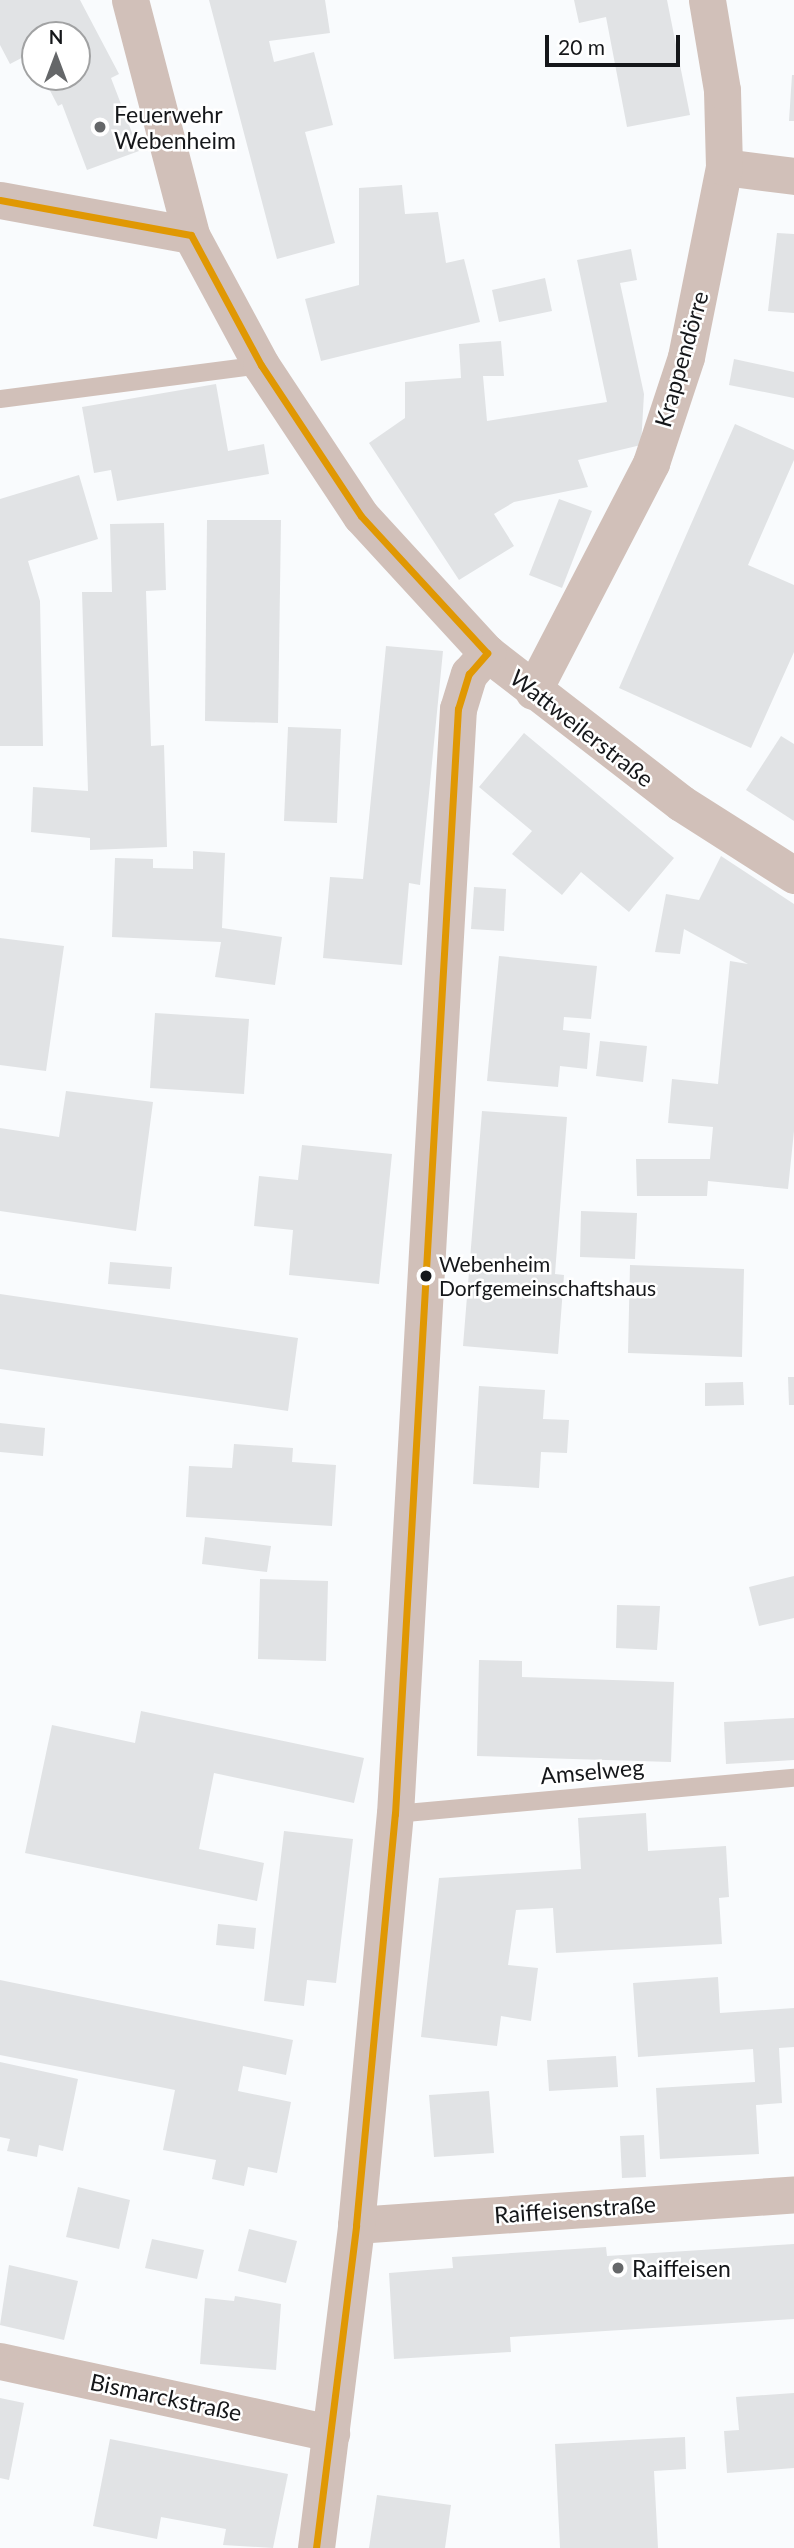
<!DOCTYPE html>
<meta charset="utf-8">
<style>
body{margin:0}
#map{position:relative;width:794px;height:2548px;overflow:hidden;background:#f9fbfd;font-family:Lato,sans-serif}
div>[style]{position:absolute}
.building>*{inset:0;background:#e1e3e5}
.lane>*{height:18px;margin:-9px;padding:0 9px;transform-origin:9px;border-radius:9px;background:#d1c0b9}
.street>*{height:37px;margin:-18.5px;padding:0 18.5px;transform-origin:18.5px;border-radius:18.5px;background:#d1c0b9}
.bus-1>*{height:7px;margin:-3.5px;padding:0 3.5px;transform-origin:3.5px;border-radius:3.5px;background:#e09803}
.dots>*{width:19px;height:19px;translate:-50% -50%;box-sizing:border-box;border:4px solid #fff;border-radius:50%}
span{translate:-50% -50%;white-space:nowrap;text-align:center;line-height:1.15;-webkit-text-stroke:5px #fff;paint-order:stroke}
.bus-label{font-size:21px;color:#15171a}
.left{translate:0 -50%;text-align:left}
.poi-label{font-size:23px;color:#15171a}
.street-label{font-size:23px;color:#15171a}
.north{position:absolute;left:21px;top:21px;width:70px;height:70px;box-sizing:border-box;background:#fff;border:2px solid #a1a2a3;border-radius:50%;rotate:0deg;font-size:19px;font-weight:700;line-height:28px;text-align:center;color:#15171a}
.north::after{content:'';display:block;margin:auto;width:24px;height:32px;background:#656769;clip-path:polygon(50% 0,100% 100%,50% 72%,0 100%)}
.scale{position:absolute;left:545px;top:35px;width:135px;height:32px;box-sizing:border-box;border:4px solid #15171a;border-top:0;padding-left:9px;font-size:21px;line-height:24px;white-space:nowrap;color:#15171a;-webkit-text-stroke:5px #fff;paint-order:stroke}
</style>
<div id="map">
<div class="building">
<div style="clip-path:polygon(0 0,80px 0,119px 74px,111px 78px,139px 151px,87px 170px,62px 104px,58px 106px,43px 77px,77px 77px,77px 35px,35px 35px,35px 61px,31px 53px,10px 64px,0 45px)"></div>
<div style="clip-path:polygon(209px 0,325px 0,330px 33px,269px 41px,274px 62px,314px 52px,333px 125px,305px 132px,335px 243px,277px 259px)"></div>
<div style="clip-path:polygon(574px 0,667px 0,690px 115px,627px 127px,606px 17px,579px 23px)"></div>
<div style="clip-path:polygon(792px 75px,794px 75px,794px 121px,789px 121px)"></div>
<div style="clip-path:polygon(402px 185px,405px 214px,438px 212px,446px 263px,464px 259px,480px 322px,321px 361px,305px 299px,359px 285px,359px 188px)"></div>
<div style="clip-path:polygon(777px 233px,794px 234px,794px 313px,768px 311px)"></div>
<div style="clip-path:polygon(631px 249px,637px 280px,620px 283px,644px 394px,641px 445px,578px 460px,588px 487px,514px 502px,494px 514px,514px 546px,459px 580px,369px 443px,405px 418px,405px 382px,461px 378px,459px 344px,501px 341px,504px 376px,483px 376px,487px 421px,607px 402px,577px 260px)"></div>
<div style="clip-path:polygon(545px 278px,552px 311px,499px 322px,492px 290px)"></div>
<div style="clip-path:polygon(734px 359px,794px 372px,794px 398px,729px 385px)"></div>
<div style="clip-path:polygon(216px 384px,228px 451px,264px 444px,269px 474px,117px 501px,111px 470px,94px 473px,82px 407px)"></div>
<div style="clip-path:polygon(735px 424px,794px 450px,794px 460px,748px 565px,794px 585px,794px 652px,751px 748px,619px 688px)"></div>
<div style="clip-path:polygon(79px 475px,98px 539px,28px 561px,40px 601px,43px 746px,0 746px,0 499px)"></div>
<div style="clip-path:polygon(559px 499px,592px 511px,562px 588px,529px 575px)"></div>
<div style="clip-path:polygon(207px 520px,281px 520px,278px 723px,205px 721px)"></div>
<div style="clip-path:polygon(164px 523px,166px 590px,146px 591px,151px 746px,164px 745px,167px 847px,90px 850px,90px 838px,31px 832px,33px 787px,88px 791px,82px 592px,112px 592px,110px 524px)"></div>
<div style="clip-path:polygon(386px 646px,443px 651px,420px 885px,409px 883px,402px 965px,323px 958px,330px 877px,363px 879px)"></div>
<div style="clip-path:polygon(288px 727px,341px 729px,337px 823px,284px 821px)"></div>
<div style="clip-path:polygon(524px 733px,674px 858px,629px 912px,581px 872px,562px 895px,512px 854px,532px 831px,479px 787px)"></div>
<div style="clip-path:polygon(781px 736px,794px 744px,794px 821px,746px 790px)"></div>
<div style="clip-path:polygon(193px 851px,225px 853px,222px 928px,282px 937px,275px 985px,215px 977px,221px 942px,112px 937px,115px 858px,153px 859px,153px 868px,193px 869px)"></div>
<div style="clip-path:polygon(721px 856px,794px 904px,794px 1131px,788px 1189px,708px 1181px,707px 1196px,637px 1196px,636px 1159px,710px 1159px,713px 1127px,668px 1123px,672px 1079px,718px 1084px,730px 961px,748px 964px,684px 929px,680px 954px,655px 952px,666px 894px,699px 900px)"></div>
<div style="clip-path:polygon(474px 887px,506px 889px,504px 931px,471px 929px)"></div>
<div style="clip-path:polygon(0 938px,64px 946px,46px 1071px,0 1065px)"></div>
<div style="clip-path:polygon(499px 956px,597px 966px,591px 1019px,564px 1017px,563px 1030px,590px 1033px,587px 1069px,560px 1066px,558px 1087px,487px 1081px)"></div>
<div style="clip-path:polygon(155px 1013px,249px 1019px,244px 1094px,150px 1088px)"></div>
<div style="clip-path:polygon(600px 1041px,647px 1046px,643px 1082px,596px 1076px)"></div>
<div style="clip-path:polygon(66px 1091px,153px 1102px,136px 1231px,0 1211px,0 1128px,59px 1137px)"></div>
<div style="clip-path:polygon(482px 1111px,567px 1117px,555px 1274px,564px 1275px,558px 1354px,463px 1346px)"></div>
<div style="clip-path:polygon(302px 1145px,392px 1154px,379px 1284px,289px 1275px,293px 1230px,254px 1226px,259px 1176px,298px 1180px)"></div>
<div style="clip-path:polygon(581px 1211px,637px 1213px,635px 1259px,580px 1257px)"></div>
<div style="clip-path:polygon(110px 1262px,172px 1267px,170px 1289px,108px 1284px)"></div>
<div style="clip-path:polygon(630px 1265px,744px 1269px,742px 1357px,628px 1353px)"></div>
<div style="clip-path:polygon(0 1294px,298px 1338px,288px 1411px,0 1369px)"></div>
<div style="clip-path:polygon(788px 1377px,794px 1377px,794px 1405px,789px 1405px)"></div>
<div style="clip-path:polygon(743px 1382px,744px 1405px,705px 1406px,705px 1383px)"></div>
<div style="clip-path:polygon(479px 1386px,545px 1390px,543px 1419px,569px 1420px,567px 1453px,541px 1452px,539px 1488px,473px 1484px)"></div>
<div style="clip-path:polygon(0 1423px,45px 1428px,43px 1456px,0 1452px)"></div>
<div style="clip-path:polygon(234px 1444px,293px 1448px,292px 1462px,336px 1465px,332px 1526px,186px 1517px,189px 1466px,232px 1468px)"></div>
<div style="clip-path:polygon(205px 1537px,271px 1546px,267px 1572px,202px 1564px)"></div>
<div style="clip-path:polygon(794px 1576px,794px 1618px,759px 1626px,749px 1587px)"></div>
<div style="clip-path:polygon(260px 1579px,328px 1581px,326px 1661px,258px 1659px)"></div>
<div style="clip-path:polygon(617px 1605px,660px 1606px,657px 1650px,616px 1648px)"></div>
<div style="clip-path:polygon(479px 1660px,522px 1661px,522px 1677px,674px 1682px,671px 1762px,477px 1756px)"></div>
<div style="clip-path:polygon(141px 1711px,364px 1758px,354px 1803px,214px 1773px,199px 1849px,264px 1863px,257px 1901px,25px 1853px,52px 1725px,135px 1743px)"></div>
<div style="clip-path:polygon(794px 1718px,794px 1760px,726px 1764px,724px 1722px)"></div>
<div style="clip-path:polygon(646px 1813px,648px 1851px,726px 1846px,729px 1897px,719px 1898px,722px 1944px,556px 1953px,553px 1908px,516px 1910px,508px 1965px,538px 1968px,531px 2021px,501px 2016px,497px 2046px,421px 2037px,439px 1878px,581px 1869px,578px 1818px)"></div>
<div style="clip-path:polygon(284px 1831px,353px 1839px,336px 1983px,307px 1980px,304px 2006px,264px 2001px)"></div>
<div style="clip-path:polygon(218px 1924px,256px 1928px,254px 1949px,216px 1945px)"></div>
<div style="clip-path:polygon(718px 1977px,720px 2013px,794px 2008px,794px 2047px,779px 2048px,782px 2103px,756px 2105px,759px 2154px,660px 2159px,656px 2088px,755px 2082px,753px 2049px,638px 2057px,633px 1983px)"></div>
<div style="clip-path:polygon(0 1980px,293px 2040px,286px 2075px,243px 2066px,238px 2091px,291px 2102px,277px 2173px,248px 2167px,244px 2186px,212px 2179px,216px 2160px,163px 2150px,175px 2090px,0 2055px)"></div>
<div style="clip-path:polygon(616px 2056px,618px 2087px,549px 2091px,547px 2060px)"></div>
<div style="clip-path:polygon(0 2062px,78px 2079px,63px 2151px,39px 2145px,37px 2157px,7px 2151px,10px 2139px,0 2137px)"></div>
<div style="clip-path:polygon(489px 2091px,494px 2153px,434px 2157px,429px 2095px)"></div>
<div style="clip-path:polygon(644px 2135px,646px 2177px,622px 2178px,620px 2136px)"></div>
<div style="clip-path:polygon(78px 2187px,130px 2200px,119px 2249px,66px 2237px)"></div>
<div style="clip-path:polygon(249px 2229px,297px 2241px,286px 2283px,238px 2271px)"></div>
<div style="clip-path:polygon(152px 2239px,204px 2250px,197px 2279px,145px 2268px)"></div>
<div style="clip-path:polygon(794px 2244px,794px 2319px,510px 2337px,511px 2352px,394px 2359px,389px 2273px,453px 2268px,452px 2257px,606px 2247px,607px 2256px)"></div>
<div style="clip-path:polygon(9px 2265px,78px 2281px,64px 2340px,0 2325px)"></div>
<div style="clip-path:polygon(235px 2296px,281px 2304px,276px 2370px,200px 2364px,205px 2298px,234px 2301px)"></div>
<div style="clip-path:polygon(794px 2393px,794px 2468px,727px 2473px,724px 2431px,739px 2430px,736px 2397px)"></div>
<div style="clip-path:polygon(0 2398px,24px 2403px,9px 2480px,0 2478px)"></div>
<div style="clip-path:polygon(685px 2437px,686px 2469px,654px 2471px,658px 2548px,560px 2548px,555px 2444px)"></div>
<div style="clip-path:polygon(110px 2439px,288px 2474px,273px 2548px,223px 2545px,226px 2529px,161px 2517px,157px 2539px,93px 2526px)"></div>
<div style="clip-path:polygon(377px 2495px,451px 2505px,445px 2548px,369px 2548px)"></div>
</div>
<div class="lane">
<div style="left:0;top:399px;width:263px;rotate:-7.4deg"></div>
<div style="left:395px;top:1814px;width:401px;rotate:-5.2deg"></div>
</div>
<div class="street">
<div style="left:130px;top:0;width:243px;rotate:75.4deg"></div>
<div style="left:191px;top:235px;width:148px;rotate:61.7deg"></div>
<div style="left:261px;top:365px;width:181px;rotate:56.5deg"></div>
<div style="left:361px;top:516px;width:186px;rotate:47.4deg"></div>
<div style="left:487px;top:653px;width:245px;rotate:37.7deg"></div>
<div style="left:681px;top:803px;width:134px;rotate:32.5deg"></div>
<div style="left:724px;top:167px;width:71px;rotate:7.3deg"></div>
<div style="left:0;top:200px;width:194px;rotate:10.4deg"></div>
<div style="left:533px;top:691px;width:257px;rotate:-62.6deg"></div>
<div style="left:651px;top:463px;width:112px;rotate:-71.7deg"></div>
<div style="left:686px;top:357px;width:194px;rotate:-78.7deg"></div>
<div style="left:724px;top:167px;width:77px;rotate:-91.5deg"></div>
<div style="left:722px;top:90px;width:91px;rotate:-99.5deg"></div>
<div style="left:356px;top:2225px;width:439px;rotate:-4deg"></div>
<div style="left:0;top:2361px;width:339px;rotate:12.3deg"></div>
<div style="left:316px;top:2548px;width:325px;rotate:-82.9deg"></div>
<div style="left:356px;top:2225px;width:413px;rotate:-84.6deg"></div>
<div style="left:395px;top:1814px;width:1107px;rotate:-86.74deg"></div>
<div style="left:458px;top:709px;width:37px;rotate:-73deg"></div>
<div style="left:469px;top:674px;width:28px;rotate:-49deg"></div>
</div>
<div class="bus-1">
<div style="left:0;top:200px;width:194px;rotate:10.4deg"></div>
<div style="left:191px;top:235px;width:148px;rotate:61.7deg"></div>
<div style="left:261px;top:365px;width:181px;rotate:56.5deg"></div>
<div style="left:361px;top:516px;width:186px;rotate:47.4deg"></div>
<div style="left:316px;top:2548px;width:325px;rotate:-82.9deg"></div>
<div style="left:356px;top:2225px;width:413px;rotate:-84.6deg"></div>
<div style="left:395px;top:1814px;width:1107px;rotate:-86.74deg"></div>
<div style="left:458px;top:709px;width:37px;rotate:-73deg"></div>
<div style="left:469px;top:674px;width:28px;rotate:-49deg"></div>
</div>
<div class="dots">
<div style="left:100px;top:127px;background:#656769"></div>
<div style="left:426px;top:1276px;background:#15171a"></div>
<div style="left:618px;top:2268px;background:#656769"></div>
</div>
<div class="bus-label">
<span class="left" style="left:439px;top:1276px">Webenheim<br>Dorfgemeinschaftshaus</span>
</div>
<div class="poi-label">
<span class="left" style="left:114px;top:127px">Feuerwehr<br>Webenheim</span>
<span class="left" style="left:632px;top:2268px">Raiffeisen</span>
</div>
<div class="street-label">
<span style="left:681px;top:359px;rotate:-74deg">Krappendörre</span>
<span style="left:582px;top:728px;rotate:38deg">Wattweilerstraße</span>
<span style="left:592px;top:1771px;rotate:-5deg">Amselweg</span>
<span style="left:575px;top:2209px;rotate:-4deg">Raiffeisenstraße</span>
<span style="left:166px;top:2397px;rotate:12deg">Bismarckstraße</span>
</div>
<div class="north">N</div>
<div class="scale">20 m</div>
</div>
